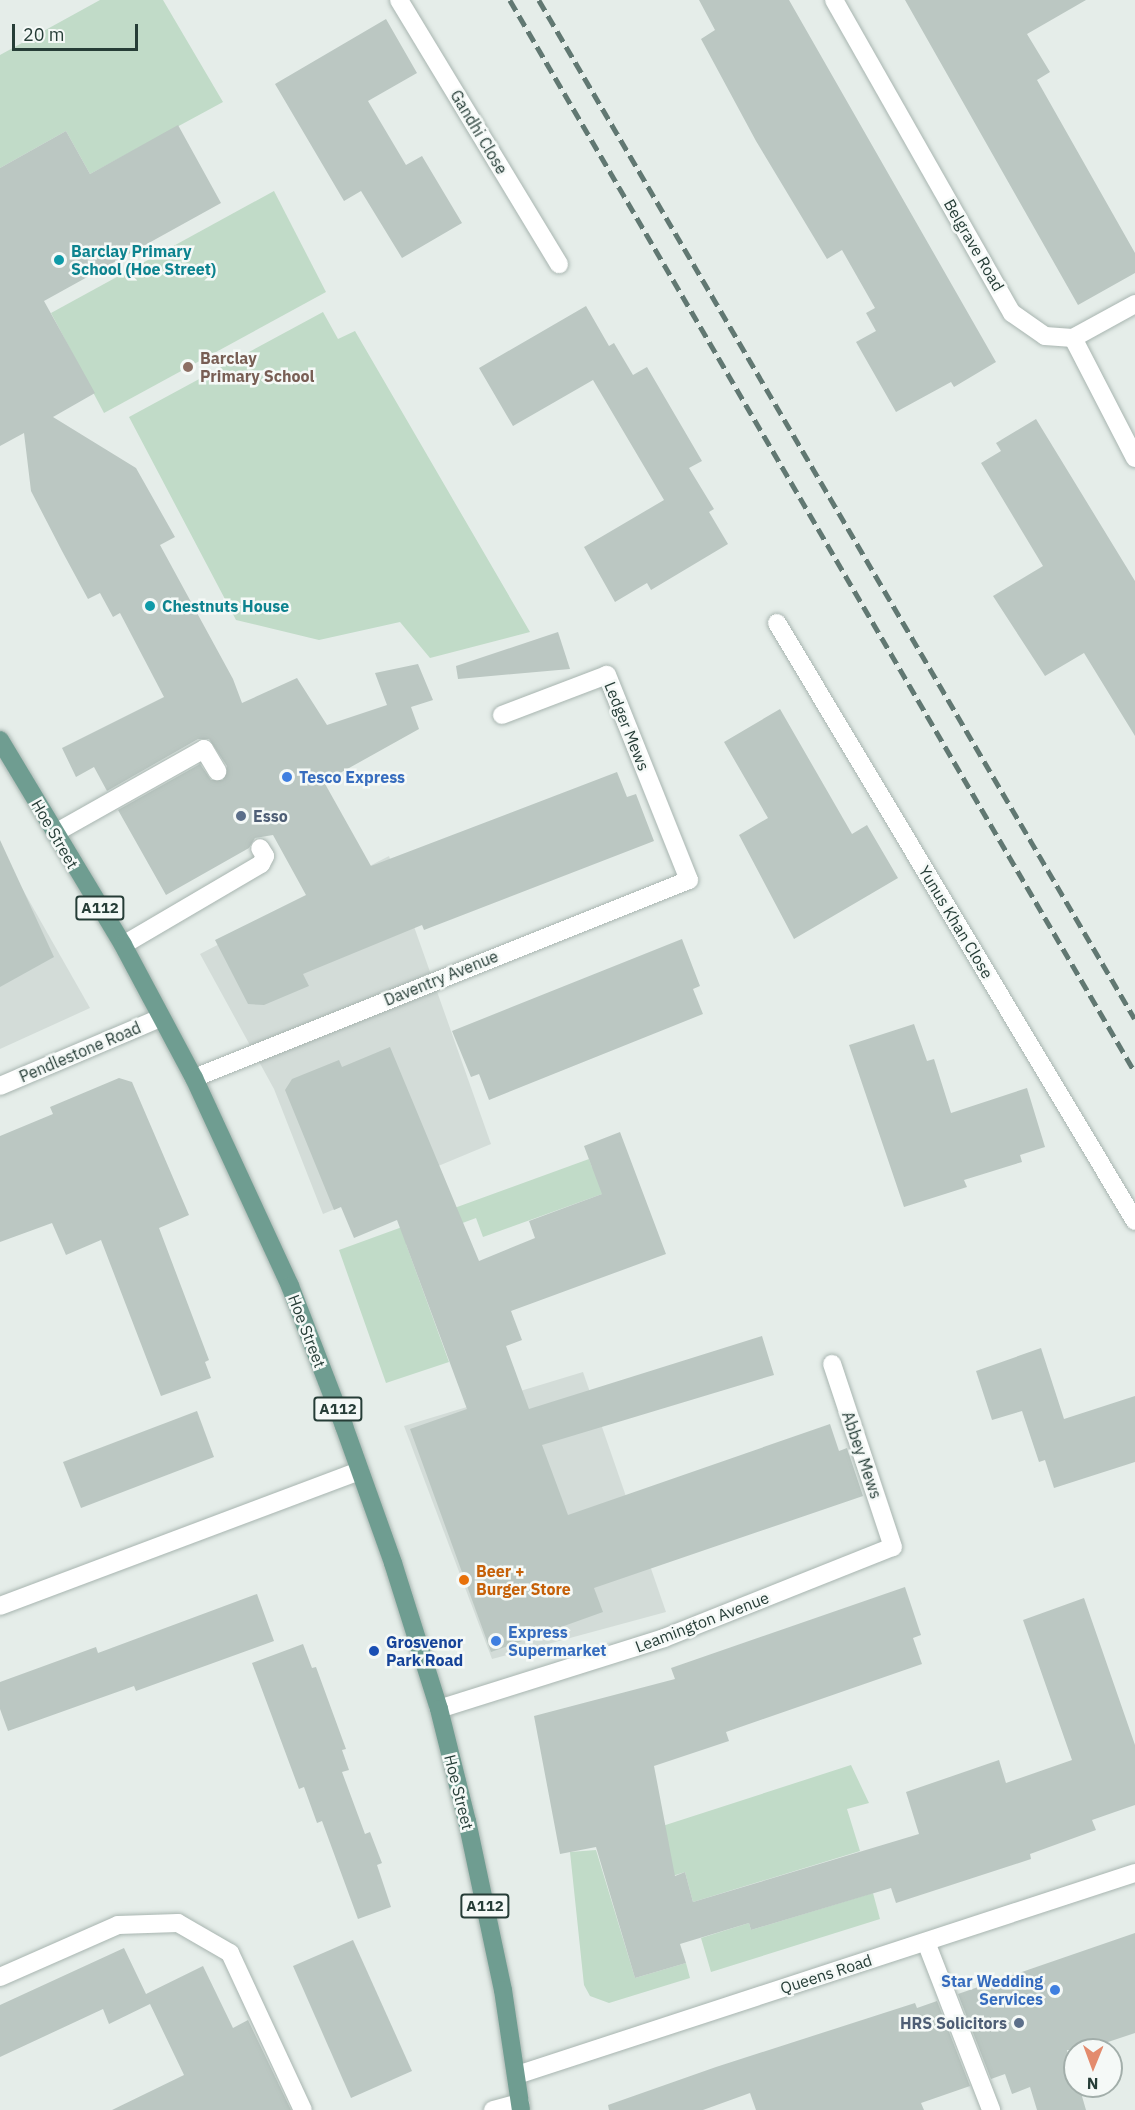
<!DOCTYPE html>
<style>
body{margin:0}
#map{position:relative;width:1135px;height:2110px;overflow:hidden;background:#e5ede9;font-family:"IBM Plex Sans",sans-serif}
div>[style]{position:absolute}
.built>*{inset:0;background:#d3dcd8}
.green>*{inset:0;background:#c1dbc8}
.building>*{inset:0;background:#bbc7c2}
.roads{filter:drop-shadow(0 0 2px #a8b5b0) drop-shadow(0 0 2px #a8b5b0)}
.lane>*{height:18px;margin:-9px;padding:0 9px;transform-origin:9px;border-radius:9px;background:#fff}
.street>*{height:18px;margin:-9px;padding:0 9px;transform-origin:9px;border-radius:9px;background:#fff}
.secondary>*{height:18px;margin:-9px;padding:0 9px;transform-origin:9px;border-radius:9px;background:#fff}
.primary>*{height:18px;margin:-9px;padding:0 9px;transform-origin:9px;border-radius:9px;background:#6f9d91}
.rail>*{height:4.5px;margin-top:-2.25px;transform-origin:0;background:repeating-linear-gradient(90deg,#617872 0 12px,transparent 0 18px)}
.dots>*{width:16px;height:16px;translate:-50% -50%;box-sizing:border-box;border:3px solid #f5f9f7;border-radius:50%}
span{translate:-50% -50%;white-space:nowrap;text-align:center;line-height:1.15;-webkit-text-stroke:5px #f5f9f7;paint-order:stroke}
.shield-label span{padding:2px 4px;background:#f5f9f7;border:2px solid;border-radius:4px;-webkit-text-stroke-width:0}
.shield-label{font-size:15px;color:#263d37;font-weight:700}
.street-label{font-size:16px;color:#263d37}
.culture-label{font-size:16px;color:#0d838f;font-weight:700}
.left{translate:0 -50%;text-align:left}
.education-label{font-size:16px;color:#785e54;font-weight:700}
.shop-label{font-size:16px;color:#366cbe;font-weight:700}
.right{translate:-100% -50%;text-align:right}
.service-label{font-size:16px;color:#4e5e75;font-weight:700}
.food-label{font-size:16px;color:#c56008;font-weight:700}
.transit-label{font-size:16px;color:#164399;font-weight:700}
.north{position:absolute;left:1063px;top:2038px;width:60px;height:60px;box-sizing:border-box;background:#f5f9f7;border:2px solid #a2aeaa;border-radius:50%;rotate:181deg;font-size:16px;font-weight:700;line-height:24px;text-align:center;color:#263d37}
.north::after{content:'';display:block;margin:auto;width:21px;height:27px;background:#e38b6d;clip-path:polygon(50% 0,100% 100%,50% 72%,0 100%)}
.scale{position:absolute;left:12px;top:24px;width:126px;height:27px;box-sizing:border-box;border:3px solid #263d37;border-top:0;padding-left:8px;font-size:18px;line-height:21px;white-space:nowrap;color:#263d37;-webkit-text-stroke:4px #f5f9f7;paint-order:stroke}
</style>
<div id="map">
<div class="built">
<div style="clip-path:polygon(389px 856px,491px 1144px,323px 1214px,274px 1089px,200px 954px)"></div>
<div style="clip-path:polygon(19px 883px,90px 1008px,0 1049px,0 891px)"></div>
<div style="clip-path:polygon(583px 1372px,666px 1612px,492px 1659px,404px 1426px)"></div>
</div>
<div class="green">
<div style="clip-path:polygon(100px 0,163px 0,223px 102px,90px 174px,66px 131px,0 168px,0 55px)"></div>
<div style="clip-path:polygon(274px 191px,326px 292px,104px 413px,51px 313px)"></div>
<div style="clip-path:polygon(323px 312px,338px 339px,355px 331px,530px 632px,430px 658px,400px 622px,319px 640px,236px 620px,129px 417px)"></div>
<div style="clip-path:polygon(589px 1159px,592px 1167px,638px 1181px,483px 1237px,476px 1218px,406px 1244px,449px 1362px,386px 1383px,339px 1250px)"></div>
<div style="clip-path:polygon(851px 1765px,869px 1803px,847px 1809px,860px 1851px,693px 1902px,685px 1872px,660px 1880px,647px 1831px)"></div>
<div style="clip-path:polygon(596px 1850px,635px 1978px,686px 1963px,690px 1978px,609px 2003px,590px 1996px,584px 1985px,570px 1852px)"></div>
<div style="clip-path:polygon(873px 1893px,880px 1919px,711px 1972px,701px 1938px,749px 1923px,751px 1930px)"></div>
</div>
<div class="building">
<div style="clip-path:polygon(699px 0,789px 0,996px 362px,954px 387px,951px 382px,896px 412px,856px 342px,876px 331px,866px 313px,875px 308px,842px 250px,827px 259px,756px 141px,701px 39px,715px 30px)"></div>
<div style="clip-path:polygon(905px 0,1086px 0,1027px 34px,1050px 72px,1037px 80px,1135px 253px,1135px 273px,1078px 305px)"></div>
<div style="clip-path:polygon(386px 19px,417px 73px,368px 101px,406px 165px,422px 156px,462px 223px,402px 258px,361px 191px,344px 201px,275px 84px)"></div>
<div style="clip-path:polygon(178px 125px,221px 203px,44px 301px,95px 393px,53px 417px,136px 468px,175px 537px,160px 545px,233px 679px,242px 703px,297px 678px,327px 725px,387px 705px,375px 673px,418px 664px,433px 700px,411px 707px,419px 729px,324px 782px,371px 866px,617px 772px,627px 797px,636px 794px,654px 841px,424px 930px,422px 925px,303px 974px,309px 986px,264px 1005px,248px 1004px,215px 940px,306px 895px,273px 835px,255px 838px,249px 848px,166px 895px,118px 810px,200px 764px,211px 780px,223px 780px,227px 766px,209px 739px,198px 739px,107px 791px,94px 767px,76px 777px,62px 748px,164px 697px,120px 613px,113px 617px,100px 593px,88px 599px,62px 551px,31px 491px,24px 433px,0 446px,0 168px,66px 131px,90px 174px)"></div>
<div style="clip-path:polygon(586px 306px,609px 346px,614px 343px,633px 375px,647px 367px,702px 461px,689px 468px,714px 509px,709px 512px,728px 544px,651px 590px,647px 583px,615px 602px,584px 547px,664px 500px,593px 380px,513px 426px,479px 368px)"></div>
<div style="clip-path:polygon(1036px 419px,1135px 581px,1135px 736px,1084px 653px,1045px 676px,993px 596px,1043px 566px,981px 463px,1001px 451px,996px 443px)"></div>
<div style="clip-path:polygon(558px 632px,570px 669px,458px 679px,456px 666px)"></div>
<div style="clip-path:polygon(780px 709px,852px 834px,867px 825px,898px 878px,794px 939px,739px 835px,768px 818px,724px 742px)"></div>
<div style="clip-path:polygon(0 840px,54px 957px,0 987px)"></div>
<div style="clip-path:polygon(682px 939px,700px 986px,693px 989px,703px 1014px,489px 1100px,479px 1074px,471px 1077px,452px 1031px)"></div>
<div style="clip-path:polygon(914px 1024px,927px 1061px,934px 1059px,951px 1113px,1027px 1088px,1045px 1147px,1020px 1155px,1022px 1162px,964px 1180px,967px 1187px,904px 1207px,849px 1045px)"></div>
<div style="clip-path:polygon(390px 1047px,479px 1261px,535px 1238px,529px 1221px,602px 1194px,584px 1146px,620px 1132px,666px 1254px,511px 1311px,522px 1340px,506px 1346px,529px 1409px,762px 1336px,774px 1375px,542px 1445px,568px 1515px,830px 1424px,839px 1451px,847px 1448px,863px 1496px,594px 1588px,603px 1612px,491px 1652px,410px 1429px,467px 1409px,397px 1220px,354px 1238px,341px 1207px,334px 1210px,285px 1090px,292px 1079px,339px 1060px,342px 1067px)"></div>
<div style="clip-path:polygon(119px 1078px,132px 1082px,189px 1215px,159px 1228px,209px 1360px,205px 1362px,211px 1378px,161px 1396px,101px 1240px,66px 1255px,52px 1223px,0 1242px,0 1136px,53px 1114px,50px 1107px)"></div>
<div style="clip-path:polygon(1041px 1348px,1064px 1419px,1135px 1396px,1135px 1462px,1054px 1488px,1045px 1460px,1039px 1462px,1022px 1411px,992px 1420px,976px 1371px)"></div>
<div style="clip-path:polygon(197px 1411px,214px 1457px,81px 1508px,63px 1462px)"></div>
<div style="clip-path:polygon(905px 1587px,921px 1635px,913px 1638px,922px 1664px,726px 1732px,729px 1741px,654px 1766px,675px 1876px,685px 1872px,693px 1902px,919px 1834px,906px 1792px,999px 1760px,1006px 1783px,1072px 1760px,1023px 1620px,1084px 1598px,1135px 1745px,1135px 1805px,1092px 1820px,1096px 1830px,1030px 1854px,1031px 1859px,896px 1903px,891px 1888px,751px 1930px,749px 1923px,680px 1944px,686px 1963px,635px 1978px,596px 1847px,560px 1854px,534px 1716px,675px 1679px,671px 1668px)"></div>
<div style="clip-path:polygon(257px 1594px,274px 1641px,136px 1691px,134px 1686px,8px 1731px,0 1709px,0 1682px,96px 1647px,98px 1653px)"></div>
<div style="clip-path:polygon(303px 1644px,312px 1668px,316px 1667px,346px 1749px,342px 1750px,349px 1770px,342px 1772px,365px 1834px,370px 1832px,382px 1863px,377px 1865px,391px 1907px,358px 1919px,322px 1821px,317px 1823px,304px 1787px,299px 1789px,252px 1663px)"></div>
<div style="clip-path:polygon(1135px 1933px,1135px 2033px,1084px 2050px,1067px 2050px,1075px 2086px,1079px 2086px,1086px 2110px,1037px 2110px,1030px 2087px,1012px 2094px,1005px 2074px,991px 2079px,958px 1994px)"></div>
<div style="clip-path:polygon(353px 1940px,412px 2071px,351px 2098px,293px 1966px)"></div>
<div style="clip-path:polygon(124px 1948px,146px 1994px,203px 1966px,233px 2028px,248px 2020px,291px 2110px,112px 2110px,184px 2075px,150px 2004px,109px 2024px,103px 2009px,0 2057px,0 2005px)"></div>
<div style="clip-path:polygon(937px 2001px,970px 2086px,921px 2103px,924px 2110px,756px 2110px,750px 2093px,703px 2110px,609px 2110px,608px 2105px,716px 2067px,915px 2003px,917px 2008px)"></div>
</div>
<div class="roads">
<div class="lane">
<div style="left:502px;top:715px;width:112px;rotate:-20.9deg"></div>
<div style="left:55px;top:833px;width:171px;rotate:-29.4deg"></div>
<div style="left:204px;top:749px;width:26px;rotate:59deg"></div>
<div style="left:123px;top:945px;width:160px;rotate:-30.4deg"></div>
<div style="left:261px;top:864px;width:9px;rotate:-63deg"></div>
<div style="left:265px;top:856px;width:9px;rotate:-122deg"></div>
<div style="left:0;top:1977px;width:129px;rotate:-23.8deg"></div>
<div style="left:118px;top:1925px;width:60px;rotate:-1.9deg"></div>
<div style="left:178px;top:1923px;width:60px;rotate:30deg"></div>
<div style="left:230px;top:1953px;width:173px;rotate:65.1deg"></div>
</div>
<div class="street">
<div style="left:399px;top:0;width:309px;rotate:58.8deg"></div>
<div style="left:834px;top:0;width:360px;rotate:60.4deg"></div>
<div style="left:1012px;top:313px;width:40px;rotate:34.9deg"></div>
<div style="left:1045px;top:336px;width:28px;rotate:4deg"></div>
<div style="left:1073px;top:338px;width:71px;rotate:-28.7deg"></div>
<div style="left:1073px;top:338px;width:135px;rotate:62.7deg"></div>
<div style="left:777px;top:623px;width:697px;rotate:59.09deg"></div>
<div style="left:194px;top:1078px;width:533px;rotate:-21.8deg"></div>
<div style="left:689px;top:880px;width:221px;rotate:-111.8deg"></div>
<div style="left:0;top:1086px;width:174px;rotate:-23deg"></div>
<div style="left:0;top:1606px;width:384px;rotate:-20.6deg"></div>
<div style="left:439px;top:1709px;width:236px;rotate:-17.5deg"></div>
<div style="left:664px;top:1638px;width:246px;rotate:-21.7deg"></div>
<div style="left:893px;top:1547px;width:193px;rotate:-108.4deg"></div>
<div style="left:926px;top:1942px;width:180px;rotate:68.8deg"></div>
<div style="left:493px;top:2110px;width:28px;rotate:-15deg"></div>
</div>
<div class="secondary">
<div style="left:517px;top:2075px;width:650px;rotate:-18.1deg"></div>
</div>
<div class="primary">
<div style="left:0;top:740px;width:239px;rotate:59deg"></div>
<div style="left:123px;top:945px;width:151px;rotate:61.9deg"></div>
<div style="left:194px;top:1078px;width:229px;rotate:65.2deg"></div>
<div style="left:290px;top:1286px;width:150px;rotate:68.9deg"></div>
<div style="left:344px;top:1426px;width:145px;rotate:70.3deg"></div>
<div style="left:393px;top:1563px;width:153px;rotate:72.5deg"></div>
<div style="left:439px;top:1709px;width:115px;rotate:76deg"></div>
<div style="left:467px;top:1821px;width:173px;rotate:78deg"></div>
<div style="left:503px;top:1990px;width:121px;rotate:81.5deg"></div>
</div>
</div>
<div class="rail">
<div style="left:510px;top:0;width:1241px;rotate:59.76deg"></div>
<div style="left:539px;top:0;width:1180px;rotate:59.68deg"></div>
</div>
<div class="dots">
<div style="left:59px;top:260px;background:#0f9aa8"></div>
<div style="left:188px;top:367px;background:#8d6e63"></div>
<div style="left:150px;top:606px;background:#0f9aa8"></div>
<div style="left:287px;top:777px;background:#3f7fe0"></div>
<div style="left:241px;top:816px;background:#5c6f8a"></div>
<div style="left:464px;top:1580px;background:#e8710a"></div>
<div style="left:496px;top:1641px;background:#3f7fe0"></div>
<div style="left:374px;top:1651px;background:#1a4fb4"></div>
<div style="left:1055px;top:1990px;background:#3f7fe0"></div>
<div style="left:1019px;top:2023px;background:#5c6f8a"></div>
</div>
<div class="shield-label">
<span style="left:100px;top:908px">A112</span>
<span style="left:338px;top:1409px">A112</span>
<span style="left:485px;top:1906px">A112</span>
</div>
<div class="street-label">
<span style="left:479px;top:132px;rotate:59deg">Gandhi Close</span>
<span style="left:974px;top:245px;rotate:60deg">Belgrave Road</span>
<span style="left:627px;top:726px;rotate:68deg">Ledger Mews</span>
<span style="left:55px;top:834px;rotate:60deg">Hoe Street</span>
<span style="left:956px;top:922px;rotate:59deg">Yunus Khan Close</span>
<span style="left:441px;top:978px;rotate:-22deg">Daventry Avenue</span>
<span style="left:80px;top:1052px;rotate:-23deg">Pendlestone Road</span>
<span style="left:307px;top:1331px;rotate:69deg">Hoe Street</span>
<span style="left:862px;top:1455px;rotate:71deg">Abbey Mews</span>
<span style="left:702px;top:1622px;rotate:-21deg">Leamington Avenue</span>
<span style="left:459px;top:1792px;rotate:76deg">Hoe Street</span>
<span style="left:826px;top:1974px;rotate:-18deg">Queens Road</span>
</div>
<div class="culture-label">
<span class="left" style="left:71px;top:260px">Barclay Primary<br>School (Hoe Street)</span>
<span class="left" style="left:162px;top:606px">Chestnuts House</span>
</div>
<div class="education-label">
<span class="left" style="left:200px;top:367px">Barclay<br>Primary School</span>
</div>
<div class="shop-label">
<span class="left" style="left:299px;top:777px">Tesco Express</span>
<span class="left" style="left:508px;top:1641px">Express<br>Supermarket</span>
<span class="right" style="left:1043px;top:1990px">Star Wedding<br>Services</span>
</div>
<div class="service-label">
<span class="left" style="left:253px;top:816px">Esso</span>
<span class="right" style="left:1007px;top:2023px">HRS Solicitors</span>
</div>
<div class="food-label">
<span class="left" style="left:476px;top:1580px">Beer +<br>Burger Store</span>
</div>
<div class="transit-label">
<span class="left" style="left:386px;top:1651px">Grosvenor<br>Park Road</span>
</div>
<div class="north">N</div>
<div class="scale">20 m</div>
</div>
